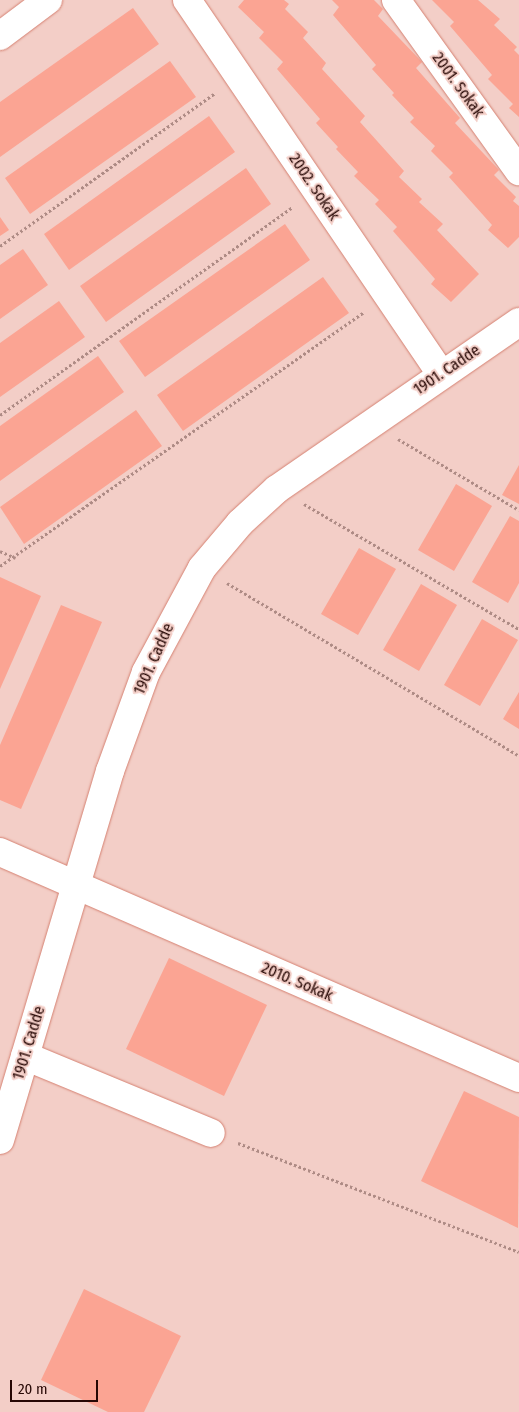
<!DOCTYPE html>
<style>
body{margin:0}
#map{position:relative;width:519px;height:1412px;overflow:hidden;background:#f3cec7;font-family:"Fira Sans Condensed",sans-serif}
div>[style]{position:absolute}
.building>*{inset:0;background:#fba493}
.path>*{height:3px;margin-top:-1.5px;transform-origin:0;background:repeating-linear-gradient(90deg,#ae8b85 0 2.5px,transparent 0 5px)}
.roads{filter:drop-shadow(0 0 1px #d58171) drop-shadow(0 0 1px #d58171)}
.minor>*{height:28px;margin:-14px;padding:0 14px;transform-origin:14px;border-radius:14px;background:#fff}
span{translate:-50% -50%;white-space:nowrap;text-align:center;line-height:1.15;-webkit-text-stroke:4px #f3cec7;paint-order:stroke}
.street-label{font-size:16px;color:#260704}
.scale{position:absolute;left:10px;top:1380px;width:88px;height:22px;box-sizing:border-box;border:2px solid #260704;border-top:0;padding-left:6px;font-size:15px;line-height:18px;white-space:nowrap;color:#260704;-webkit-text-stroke:4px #f3cec7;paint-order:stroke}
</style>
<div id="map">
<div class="building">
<div style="clip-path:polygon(244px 0,284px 0,289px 4px,285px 9px,308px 32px,303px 38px,326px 63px,322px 69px,365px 116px,360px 122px,404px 171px,399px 177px,422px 199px,419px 202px,443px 224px,437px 230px,479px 274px,451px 302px,431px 284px,435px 279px,393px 231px,397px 227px,375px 204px,379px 200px,354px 176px,358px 172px,336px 149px,338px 147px,316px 123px,320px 119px,277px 69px,283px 62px,259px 38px,264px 32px,238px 7px)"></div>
<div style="clip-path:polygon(332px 0,374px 0,383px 9px,378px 16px,422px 62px,416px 68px,460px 118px,455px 123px,499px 170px,494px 175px,516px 197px,513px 201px,519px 206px,519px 237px,508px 248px,488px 230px,492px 225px,449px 177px,453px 173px,431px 151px,435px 146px,410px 122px,414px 118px,392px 95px,394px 93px,372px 69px,376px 65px,333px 15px,339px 7px)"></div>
<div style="clip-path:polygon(432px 0,478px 0,500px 19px,494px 25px,517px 47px,514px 50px,519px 55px,519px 117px,509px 108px,513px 104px,488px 79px,492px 75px,450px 26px,454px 22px)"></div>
<div style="clip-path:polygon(133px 8px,159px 44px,0 157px,0 102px)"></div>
<div style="clip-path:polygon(170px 61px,196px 97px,30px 214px,5px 178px)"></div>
<div style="clip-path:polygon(209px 116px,235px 152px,69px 270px,44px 234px)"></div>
<div style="clip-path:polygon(246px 168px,271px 204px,106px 322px,80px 286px)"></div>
<div style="clip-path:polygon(0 217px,9px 230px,0 236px)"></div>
<div style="clip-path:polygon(285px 224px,310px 260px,145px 377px,119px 341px)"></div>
<div style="clip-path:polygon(23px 249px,48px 285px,0 319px,0 265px)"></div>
<div style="clip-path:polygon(323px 277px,349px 313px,183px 431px,157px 395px)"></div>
<div style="clip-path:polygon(59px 301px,85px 337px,0 397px,0 343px)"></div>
<div style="clip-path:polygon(98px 356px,124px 392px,0 481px,0 426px)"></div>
<div style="clip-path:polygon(136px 410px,162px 446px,24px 544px,0 507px)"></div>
<div style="clip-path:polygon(519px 465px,519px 504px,502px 495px)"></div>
<div style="clip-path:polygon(456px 484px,492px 506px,454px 571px,418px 550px)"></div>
<div style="clip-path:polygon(510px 516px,519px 521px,519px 583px,508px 603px,472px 582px)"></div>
<div style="clip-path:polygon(359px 548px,396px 569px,358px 635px,321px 614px)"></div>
<div style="clip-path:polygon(0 577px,41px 596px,0 689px)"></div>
<div style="clip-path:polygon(421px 584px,457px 605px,419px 671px,383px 650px)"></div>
<div style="clip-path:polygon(61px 605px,102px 622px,21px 809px,0 800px,0 745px)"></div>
<div style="clip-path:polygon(482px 619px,518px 640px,480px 706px,444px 685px)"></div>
<div style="clip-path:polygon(519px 692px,519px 729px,503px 719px)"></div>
<div style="clip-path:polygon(169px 958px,267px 1005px,224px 1096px,126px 1049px)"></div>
<div style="clip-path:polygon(464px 1091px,519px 1117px,518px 1228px,421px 1181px)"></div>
<div style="clip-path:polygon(84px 1289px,181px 1336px,144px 1412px,108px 1412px,41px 1380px)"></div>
</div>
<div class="path">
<div style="left:0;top:246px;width:264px;rotate:-35.4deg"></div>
<div style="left:0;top:415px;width:359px;rotate:-35.4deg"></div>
<div style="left:398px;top:439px;width:140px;rotate:30.4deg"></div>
<div style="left:304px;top:504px;width:249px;rotate:30.2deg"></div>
<div style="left:0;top:551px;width:17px;rotate:24deg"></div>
<div style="left:0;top:566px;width:444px;rotate:-34.9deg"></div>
<div style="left:227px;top:583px;width:339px;rotate:30.6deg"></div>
<div style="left:238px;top:1143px;width:301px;rotate:21.2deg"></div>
</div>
<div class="roads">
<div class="minor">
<div style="left:187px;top:0;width:452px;rotate:55.8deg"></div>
<div style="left:396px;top:0;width:211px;rotate:54.3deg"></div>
<div style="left:0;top:36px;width:60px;rotate:-36.9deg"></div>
<div style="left:0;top:852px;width:566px;rotate:23.53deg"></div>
<div style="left:25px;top:1056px;width:201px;rotate:22.5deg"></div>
<div style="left:0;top:1140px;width:385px;rotate:-73.4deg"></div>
<div style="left:110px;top:771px;width:105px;rotate:-70deg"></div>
<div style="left:146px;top:672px;width:118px;rotate:-61.7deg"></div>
<div style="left:202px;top:568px;width:59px;rotate:-49.8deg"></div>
<div style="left:240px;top:523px;width:50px;rotate:-42.6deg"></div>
<div style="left:277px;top:489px;width:294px;rotate:-34.6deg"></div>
</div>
</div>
<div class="street-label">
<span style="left:458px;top:85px;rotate:54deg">2001. Sokak</span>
<span style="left:314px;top:187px;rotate:56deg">2002. Sokak</span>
<span style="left:447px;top:370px;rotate:-34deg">1901. Cadde</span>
<span style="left:154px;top:659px;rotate:-66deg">1901. Cadde</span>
<span style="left:297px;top:982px;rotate:23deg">2010. Sokak</span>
<span style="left:29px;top:1043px;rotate:-73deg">1901. Cadde</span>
</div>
<div class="scale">20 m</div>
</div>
